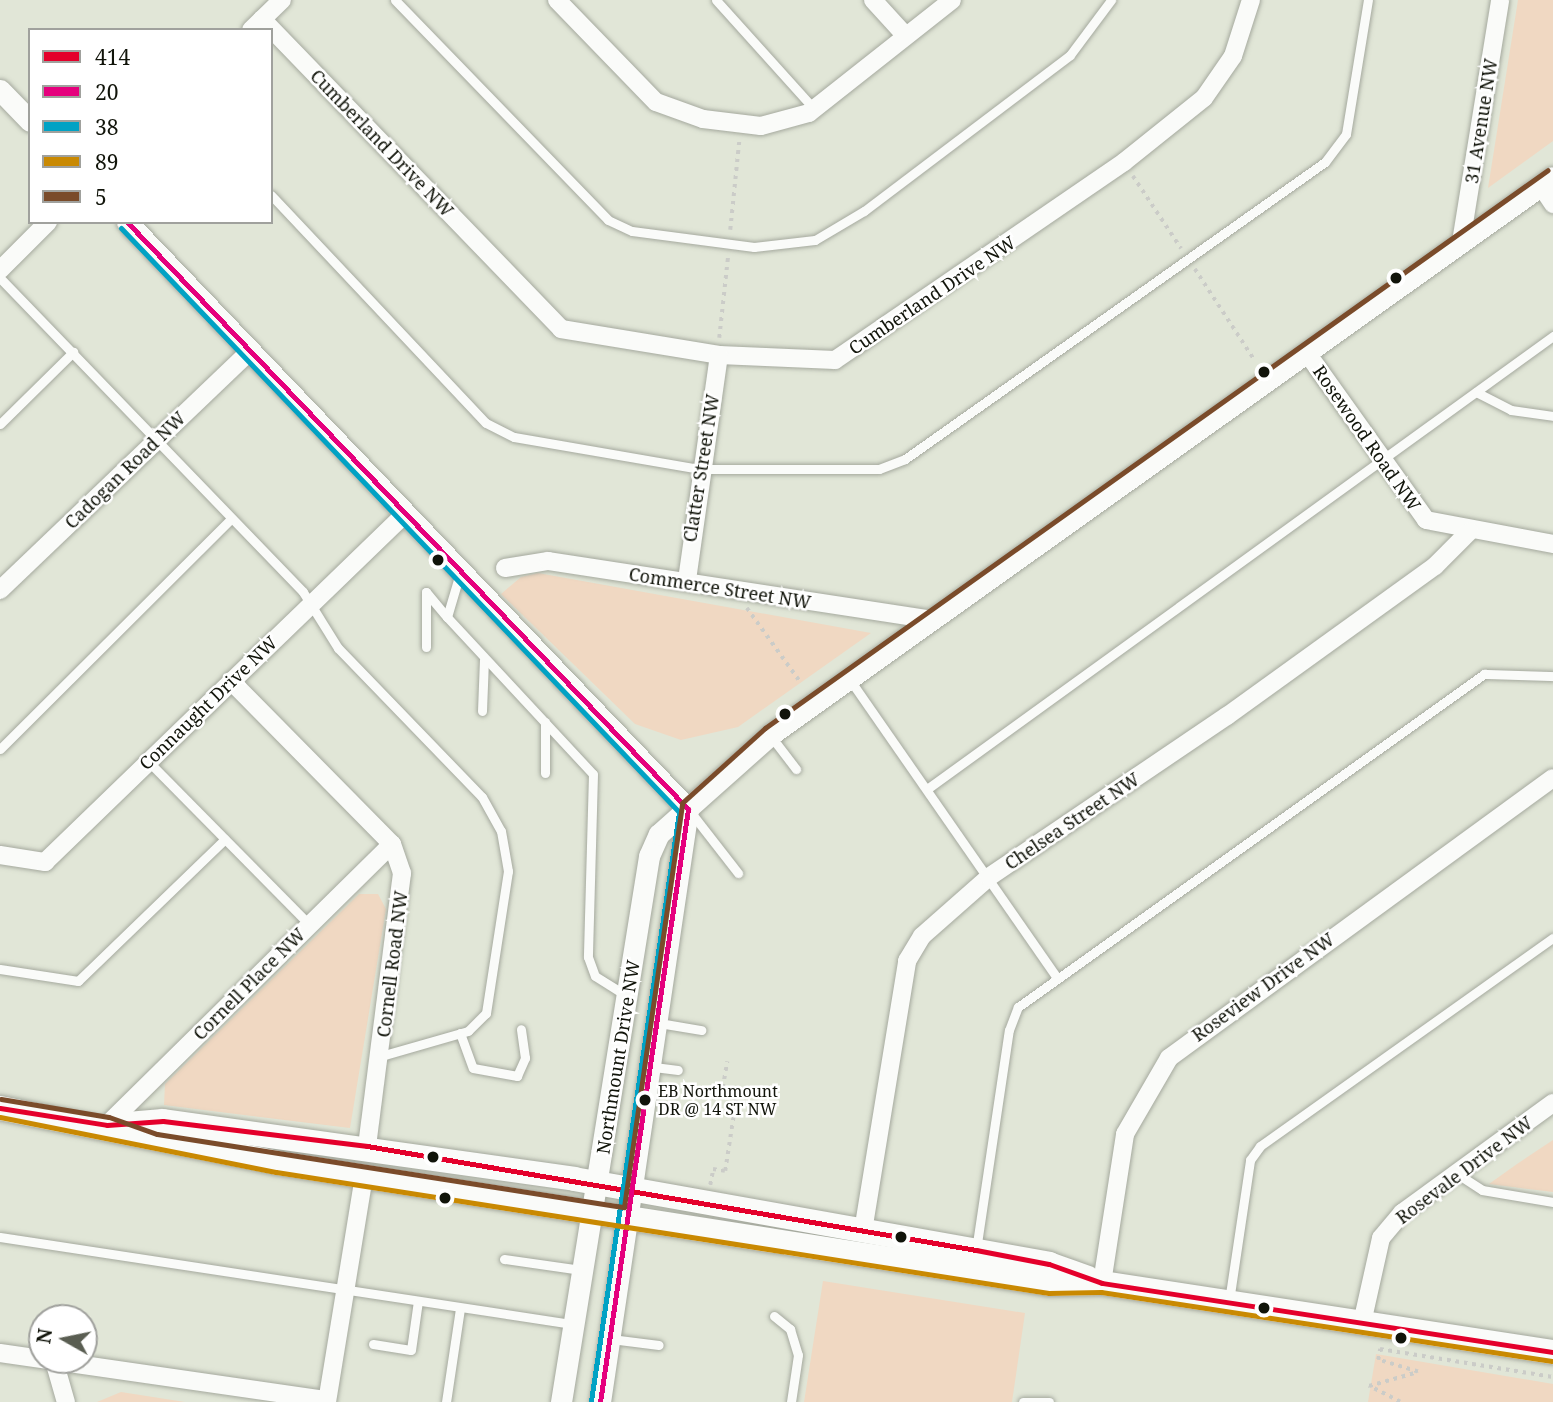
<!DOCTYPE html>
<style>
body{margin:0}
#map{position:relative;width:1553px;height:1402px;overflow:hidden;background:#e1e6d7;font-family:"Noto Serif",serif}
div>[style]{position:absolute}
.green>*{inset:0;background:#f0d8c2}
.path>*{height:3.5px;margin-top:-1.75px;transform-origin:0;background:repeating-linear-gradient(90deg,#cbccc8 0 3.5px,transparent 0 8.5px)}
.roads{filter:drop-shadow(0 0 2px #a5a99e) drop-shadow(0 0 2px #a5a99e)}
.service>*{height:9px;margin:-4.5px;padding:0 4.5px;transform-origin:4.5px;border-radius:4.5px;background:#fafbf9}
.minor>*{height:18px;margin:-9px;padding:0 9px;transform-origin:9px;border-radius:9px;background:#fafbf9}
.tertiary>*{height:21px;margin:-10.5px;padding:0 10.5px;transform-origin:10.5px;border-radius:10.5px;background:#fafbf9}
.secondary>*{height:24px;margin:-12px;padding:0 12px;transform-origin:12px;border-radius:12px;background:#fafbf9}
.bus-1>*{height:5px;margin:-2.5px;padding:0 2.5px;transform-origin:2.5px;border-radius:2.5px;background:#e4002b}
.bus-2>*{height:5px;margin:-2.5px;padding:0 2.5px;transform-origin:2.5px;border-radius:2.5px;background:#e5007d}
.bus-3>*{height:5px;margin:-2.5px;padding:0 2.5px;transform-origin:2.5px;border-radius:2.5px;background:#01a2c4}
.bus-4>*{height:5px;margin:-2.5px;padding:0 2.5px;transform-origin:2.5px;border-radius:2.5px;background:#c98902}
.bus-5>*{height:5px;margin:-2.5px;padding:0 2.5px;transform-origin:2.5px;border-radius:2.5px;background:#7a4b2a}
.dots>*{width:19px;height:19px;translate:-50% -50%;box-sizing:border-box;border:4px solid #fff;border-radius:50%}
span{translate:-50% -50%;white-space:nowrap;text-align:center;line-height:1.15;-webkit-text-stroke:5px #fff;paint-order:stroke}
.bus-label{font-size:16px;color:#11140a}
.left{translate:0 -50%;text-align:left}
.street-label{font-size:18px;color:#11140a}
.legend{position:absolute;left:28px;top:28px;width:245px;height:196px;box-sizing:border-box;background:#fff;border:2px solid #a0a19d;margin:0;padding:9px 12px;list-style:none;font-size:21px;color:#11140a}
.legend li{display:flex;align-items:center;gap:14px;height:35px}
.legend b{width:35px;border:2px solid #a0a19d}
.north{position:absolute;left:28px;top:1304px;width:70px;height:70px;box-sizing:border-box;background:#fff;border:2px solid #a0a19d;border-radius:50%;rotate:279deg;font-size:19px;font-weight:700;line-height:28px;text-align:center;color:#11140a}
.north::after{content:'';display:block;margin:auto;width:24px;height:32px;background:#5a5e52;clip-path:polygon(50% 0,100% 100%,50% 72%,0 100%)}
</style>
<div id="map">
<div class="green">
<div style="clip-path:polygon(1518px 0,1553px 0,1553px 141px,1488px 188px)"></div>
<div style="clip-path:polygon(538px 573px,871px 633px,738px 727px,681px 740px,635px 724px,501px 594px,521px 577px)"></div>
<div style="clip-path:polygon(359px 894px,378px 894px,386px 909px,350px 1128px,164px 1105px,165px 1084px)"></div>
<div style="clip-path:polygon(1553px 1140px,1553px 1192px,1489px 1184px,1517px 1164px)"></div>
<div style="clip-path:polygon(823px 1281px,1025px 1313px,1012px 1402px,804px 1402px)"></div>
<div style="clip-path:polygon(1376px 1354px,1553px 1384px,1553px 1402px,1368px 1402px)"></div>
<div style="clip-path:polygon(121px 1392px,185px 1402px,97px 1402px)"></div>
</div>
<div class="path">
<div style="left:1133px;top:176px;width:87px;rotate:56.3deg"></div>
<div style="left:730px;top:230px;width:89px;rotate:-84.2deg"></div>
<div style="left:1195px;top:269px;width:108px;rotate:56.8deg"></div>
<div style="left:719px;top:338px;width:83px;rotate:-83.8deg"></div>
<div style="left:747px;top:608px;width:92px;rotate:54.2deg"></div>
<div style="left:710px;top:1185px;width:16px;rotate:-79deg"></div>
<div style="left:713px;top:1169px;width:12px;rotate:9deg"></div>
<div style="left:725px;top:1171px;width:73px;rotate:-81.3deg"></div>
<div style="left:736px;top:1099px;width:15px;rotate:-169deg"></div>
<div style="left:721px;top:1096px;width:35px;rotate:-80deg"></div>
<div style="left:1400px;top:1402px;width:35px;rotate:-153deg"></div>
<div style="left:1369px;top:1386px;width:51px;rotate:-15.9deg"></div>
<div style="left:1418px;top:1372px;width:42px;rotate:-163.3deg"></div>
<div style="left:1378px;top:1360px;width:11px;rotate:-80deg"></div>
<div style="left:1380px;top:1349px;width:175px;rotate:9.2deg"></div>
</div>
<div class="roads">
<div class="service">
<div style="left:395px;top:0;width:306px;rotate:45.9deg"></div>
<div style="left:608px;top:220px;width:26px;rotate:25deg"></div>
<div style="left:632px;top:231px;width:123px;rotate:7.5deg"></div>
<div style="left:754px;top:247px;width:61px;rotate:-6.5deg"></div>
<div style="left:815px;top:240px;width:57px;rotate:-30.6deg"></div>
<div style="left:864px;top:211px;width:258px;rotate:-37.1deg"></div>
<div style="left:1070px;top:55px;width:69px;rotate:-53.3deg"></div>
<div style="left:716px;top:0;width:147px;rotate:48deg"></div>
<div style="left:271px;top:195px;width:313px;rotate:46.7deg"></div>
<div style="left:486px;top:423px;width:31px;rotate:27deg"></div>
<div style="left:514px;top:437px;width:189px;rotate:9.8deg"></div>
<div style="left:700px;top:469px;width:179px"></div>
<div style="left:879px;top:469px;width:28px;rotate:-21deg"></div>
<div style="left:905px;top:459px;width:514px;rotate:-35.27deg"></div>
<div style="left:1325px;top:162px;width:35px;rotate:-53deg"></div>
<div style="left:1346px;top:134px;width:136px;rotate:-80.7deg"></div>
<div style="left:0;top:278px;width:436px;rotate:46deg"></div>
<div style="left:303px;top:592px;width:66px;rotate:58deg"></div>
<div style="left:338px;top:648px;width:207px;rotate:46deg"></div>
<div style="left:482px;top:797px;width:39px;rotate:61deg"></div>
<div style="left:501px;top:831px;width:41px;rotate:80.1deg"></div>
<div style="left:508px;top:871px;width:144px;rotate:98.8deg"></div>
<div style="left:486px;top:1013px;width:25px;rotate:135deg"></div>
<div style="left:468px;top:1031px;width:91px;rotate:164deg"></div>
<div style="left:1476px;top:392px;width:39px;rotate:27deg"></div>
<div style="left:1511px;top:410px;width:42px;rotate:8.1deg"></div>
<div style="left:0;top:424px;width:103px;rotate:-44.6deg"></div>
<div style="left:460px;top:573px;width:46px;rotate:106.5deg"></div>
<div style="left:447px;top:617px;width:214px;rotate:47.1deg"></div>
<div style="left:593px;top:774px;width:183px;rotate:91.6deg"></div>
<div style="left:588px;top:957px;width:20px;rotate:70deg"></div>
<div style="left:595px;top:976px;width:36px;rotate:32deg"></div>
<div style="left:426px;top:647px;width:55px;rotate:-90deg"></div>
<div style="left:426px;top:592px;width:33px;rotate:50deg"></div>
<div style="left:850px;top:680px;width:361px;rotate:55.2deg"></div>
<div style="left:482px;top:711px;width:51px;rotate:-87.8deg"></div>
<div style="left:545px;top:722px;width:51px;rotate:90deg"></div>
<div style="left:770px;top:735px;width:43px;rotate:52.6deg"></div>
<div style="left:0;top:749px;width:326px;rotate:-44.9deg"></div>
<div style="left:148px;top:761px;width:231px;rotate:45.4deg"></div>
<div style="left:927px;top:789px;width:773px;rotate:-35.89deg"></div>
<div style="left:689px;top:810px;width:80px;rotate:52.1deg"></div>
<div style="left:0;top:969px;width:79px;rotate:8.7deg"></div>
<div style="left:78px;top:981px;width:204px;rotate:-44deg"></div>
<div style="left:659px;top:1023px;width:43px;rotate:9.5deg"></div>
<div style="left:460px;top:1033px;width:37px;rotate:70deg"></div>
<div style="left:473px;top:1068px;width:45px;rotate:10.3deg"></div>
<div style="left:517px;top:1076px;width:20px;rotate:-66deg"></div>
<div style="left:525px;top:1058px;width:29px;rotate:-98deg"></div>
<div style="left:654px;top:1067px;width:24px;rotate:7deg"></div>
<div style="left:1456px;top:1173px;width:31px;rotate:33deg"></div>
<div style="left:1482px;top:1190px;width:72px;rotate:9.6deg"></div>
<div style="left:0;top:1237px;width:579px;rotate:8.65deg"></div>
<div style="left:976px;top:1250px;width:222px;rotate:-81.5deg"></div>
<div style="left:1009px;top:1030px;width:25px;rotate:-69deg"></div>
<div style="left:1018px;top:1007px;width:573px;rotate:-35.55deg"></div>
<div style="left:1484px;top:674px;width:69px;rotate:1.7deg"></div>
<div style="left:504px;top:1259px;width:78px;rotate:8.1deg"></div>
<div style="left:1229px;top:1301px;width:143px;rotate:-81.5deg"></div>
<div style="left:1250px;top:1160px;width:17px;rotate:-54deg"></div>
<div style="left:1260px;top:1146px;width:359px;rotate:-35.4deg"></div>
<div style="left:774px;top:1316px;width:21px;rotate:39deg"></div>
<div style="left:790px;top:1329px;width:27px;rotate:73deg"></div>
<div style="left:798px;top:1355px;width:48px;rotate:98.5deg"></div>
<div style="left:611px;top:1339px;width:48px;rotate:7.1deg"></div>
<div style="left:373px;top:1344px;width:38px;rotate:9deg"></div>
<div style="left:411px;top:1350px;width:49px;rotate:-81.9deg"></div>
<div style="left:446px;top:1402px;width:95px;rotate:-81.5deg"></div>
<div style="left:1023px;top:1402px;width:26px"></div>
</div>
<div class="minor">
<div style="left:557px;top:0;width:142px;rotate:45.9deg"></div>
<div style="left:656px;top:102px;width:50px;rotate:19.9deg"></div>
<div style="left:703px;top:119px;width:58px;rotate:6.9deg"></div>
<div style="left:761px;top:126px;width:50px;rotate:-15.2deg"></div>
<div style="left:809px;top:113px;width:182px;rotate:-38.3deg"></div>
<div style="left:873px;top:0;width:47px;rotate:47.6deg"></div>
<div style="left:262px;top:19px;width:431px;rotate:46deg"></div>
<div style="left:561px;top:329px;width:160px;rotate:9.3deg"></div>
<div style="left:719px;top:355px;width:116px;rotate:2.5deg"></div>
<div style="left:835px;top:360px;width:350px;rotate:-34.4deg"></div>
<div style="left:1124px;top:162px;width:102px;rotate:-38.7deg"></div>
<div style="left:1204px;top:98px;width:51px;rotate:-55.4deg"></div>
<div style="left:1233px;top:56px;width:59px;rotate:-72.2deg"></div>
<div style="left:251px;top:30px;width:43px;rotate:-44.1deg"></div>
<div style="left:1541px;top:186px;width:22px;rotate:56deg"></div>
<div style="left:1461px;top:242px;width:245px;rotate:-80.8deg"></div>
<div style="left:0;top:270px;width:68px;rotate:-45deg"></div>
<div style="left:1307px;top:353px;width:205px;rotate:54.5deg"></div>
<div style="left:1426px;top:520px;width:129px;rotate:10.7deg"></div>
<div style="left:505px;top:568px;width:44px;rotate:-9.2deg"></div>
<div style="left:548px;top:561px;width:390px;rotate:8.7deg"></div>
<div style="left:687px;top:580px;width:227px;rotate:-81.9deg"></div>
<div style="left:0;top:590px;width:346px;rotate:-43.7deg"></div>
<div style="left:231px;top:681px;width:229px;rotate:45.4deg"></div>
<div style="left:392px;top:844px;width:31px;rotate:71deg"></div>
<div style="left:402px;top:873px;width:275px;rotate:97.3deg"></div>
<div style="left:0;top:855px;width:46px;rotate:8.8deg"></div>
<div style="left:45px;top:862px;width:502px;rotate:-44.03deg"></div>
<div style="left:107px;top:1125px;width:400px;rotate:-44.6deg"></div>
<div style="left:863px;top:1231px;width:274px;rotate:-80.7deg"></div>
<div style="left:907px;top:961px;width:29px;rotate:-59deg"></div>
<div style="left:922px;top:936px;width:89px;rotate:-41.4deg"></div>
<div style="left:989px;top:877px;width:287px;rotate:-34.1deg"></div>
<div style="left:1227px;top:716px;width:256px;rotate:-35.8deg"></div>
<div style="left:1435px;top:566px;width:49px;rotate:-45deg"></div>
<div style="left:1102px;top:1283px;width:151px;rotate:-81.2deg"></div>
<div style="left:1125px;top:1134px;width:88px;rotate:-59.9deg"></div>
<div style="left:1169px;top:1058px;width:475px;rotate:-36.1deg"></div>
<div style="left:1362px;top:1323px;width:87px;rotate:-77.4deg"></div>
<div style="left:1381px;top:1238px;width:33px;rotate:-50deg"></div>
<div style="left:1402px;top:1213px;width:187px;rotate:-36.1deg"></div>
<div style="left:0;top:1353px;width:330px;rotate:8.2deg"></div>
<div style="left:55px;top:1364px;width:40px;rotate:74deg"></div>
<div style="left:327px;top:1402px;width:229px;rotate:-80.7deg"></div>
</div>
<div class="tertiary">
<div style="left:0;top:90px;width:43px;rotate:45.9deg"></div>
<div style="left:127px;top:222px;width:812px;rotate:46.3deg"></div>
<div style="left:688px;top:809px;width:599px;rotate:98.44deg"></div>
<div style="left:561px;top:1402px;width:553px;rotate:-80.84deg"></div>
<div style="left:649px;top:856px;width:24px;rotate:-66deg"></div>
<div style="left:659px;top:834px;width:149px;rotate:-41.7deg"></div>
<div style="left:770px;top:735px;width:961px;rotate:-35.48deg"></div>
</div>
<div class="secondary">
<div style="left:0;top:1108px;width:282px;rotate:11.2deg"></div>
<div style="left:277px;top:1163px;width:782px;rotate:8.9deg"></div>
<div style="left:1050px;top:1284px;width:52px;rotate:-1.1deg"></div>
<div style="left:1102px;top:1283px;width:456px;rotate:8.7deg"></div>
<div style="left:116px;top:1125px;width:47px;rotate:-4.9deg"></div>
<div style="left:163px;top:1121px;width:415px;rotate:8deg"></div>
<div style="left:574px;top:1179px;width:483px;rotate:10.1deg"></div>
<div style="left:1049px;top:1264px;width:41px;rotate:19.7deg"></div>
</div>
</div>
<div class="bus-1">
<div style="left:0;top:1108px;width:108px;rotate:9deg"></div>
<div style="left:107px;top:1125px;width:56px;rotate:-4.1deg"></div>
<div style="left:163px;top:1121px;width:206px;rotate:7deg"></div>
<div style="left:367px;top:1146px;width:618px;rotate:9.69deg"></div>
<div style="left:976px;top:1250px;width:74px;rotate:10.9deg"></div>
<div style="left:1049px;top:1264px;width:56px;rotate:19.7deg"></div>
<div style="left:1102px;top:1283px;width:456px;rotate:8.7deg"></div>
</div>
<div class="bus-2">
<div style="left:127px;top:222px;width:812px;rotate:46.3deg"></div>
<div style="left:688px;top:809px;width:599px;rotate:98.44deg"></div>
</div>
<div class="bus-3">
<div style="left:121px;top:228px;width:808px;rotate:46.3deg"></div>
<div style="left:679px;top:812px;width:596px;rotate:98.5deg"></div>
</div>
<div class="bus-4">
<div style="left:0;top:1117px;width:281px;rotate:11.3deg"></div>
<div style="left:276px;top:1172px;width:782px;rotate:8.9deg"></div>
<div style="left:1049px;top:1293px;width:52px;rotate:-1.1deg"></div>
<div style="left:1101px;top:1292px;width:456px;rotate:8.7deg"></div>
</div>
<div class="bus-5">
<div style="left:1px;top:1099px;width:109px;rotate:9.5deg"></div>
<div style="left:109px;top:1117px;width:51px;rotate:19.5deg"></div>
<div style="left:157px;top:1134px;width:473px;rotate:8.9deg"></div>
<div style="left:624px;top:1207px;width:408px;rotate:-81.8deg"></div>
<div style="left:682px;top:803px;width:112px;rotate:-42.1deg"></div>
<div style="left:765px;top:728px;width:961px;rotate:-35.48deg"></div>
</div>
<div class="dots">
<div style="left:1396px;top:278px;background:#11140a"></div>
<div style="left:1264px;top:372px;background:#11140a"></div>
<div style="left:438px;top:560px;background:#11140a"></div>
<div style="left:785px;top:714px;background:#11140a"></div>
<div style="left:645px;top:1100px;background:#11140a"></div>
<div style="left:433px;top:1157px;background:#11140a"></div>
<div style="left:445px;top:1198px;background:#11140a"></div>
<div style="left:901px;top:1237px;background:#11140a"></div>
<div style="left:1264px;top:1308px;background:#11140a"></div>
<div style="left:1401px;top:1338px;background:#11140a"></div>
</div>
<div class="bus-label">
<span class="left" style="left:658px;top:1100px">EB Northmount<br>DR @ 14 ST NW</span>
</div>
<div class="street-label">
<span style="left:1481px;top:121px;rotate:-81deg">31 Avenue NW</span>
<span style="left:382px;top:143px;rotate:46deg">Cumberland Drive NW</span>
<span style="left:932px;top:295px;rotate:-34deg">Cumberland Drive NW</span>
<span style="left:1367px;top:438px;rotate:55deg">Rosewood Road NW</span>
<span style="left:701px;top:468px;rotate:-81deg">Clatter Street NW</span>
<span style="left:125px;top:470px;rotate:-44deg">Cadogan Road NW</span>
<span style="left:720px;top:588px;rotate:9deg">Commerce Street NW</span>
<span style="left:208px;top:703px;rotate:-44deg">Connaught Drive NW</span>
<span style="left:1072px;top:821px;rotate:-34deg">Chelsea Street NW</span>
<span style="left:392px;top:964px;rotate:-83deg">Cornell Road NW</span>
<span style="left:249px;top:984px;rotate:-45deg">Cornell Place NW</span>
<span style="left:1263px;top:987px;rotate:-36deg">Roseview Drive NW</span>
<span style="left:618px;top:1057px;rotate:-81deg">Northmount Drive NW</span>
<span style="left:1464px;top:1170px;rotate:-37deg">Rosevale Drive NW</span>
</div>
<ul class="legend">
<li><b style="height:9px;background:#e4002b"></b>414</li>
<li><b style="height:9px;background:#e5007d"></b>20</li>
<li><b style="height:9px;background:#01a2c4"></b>38</li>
<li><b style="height:9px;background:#c98902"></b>89</li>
<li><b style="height:9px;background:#7a4b2a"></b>5</li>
</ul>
<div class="north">N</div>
</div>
